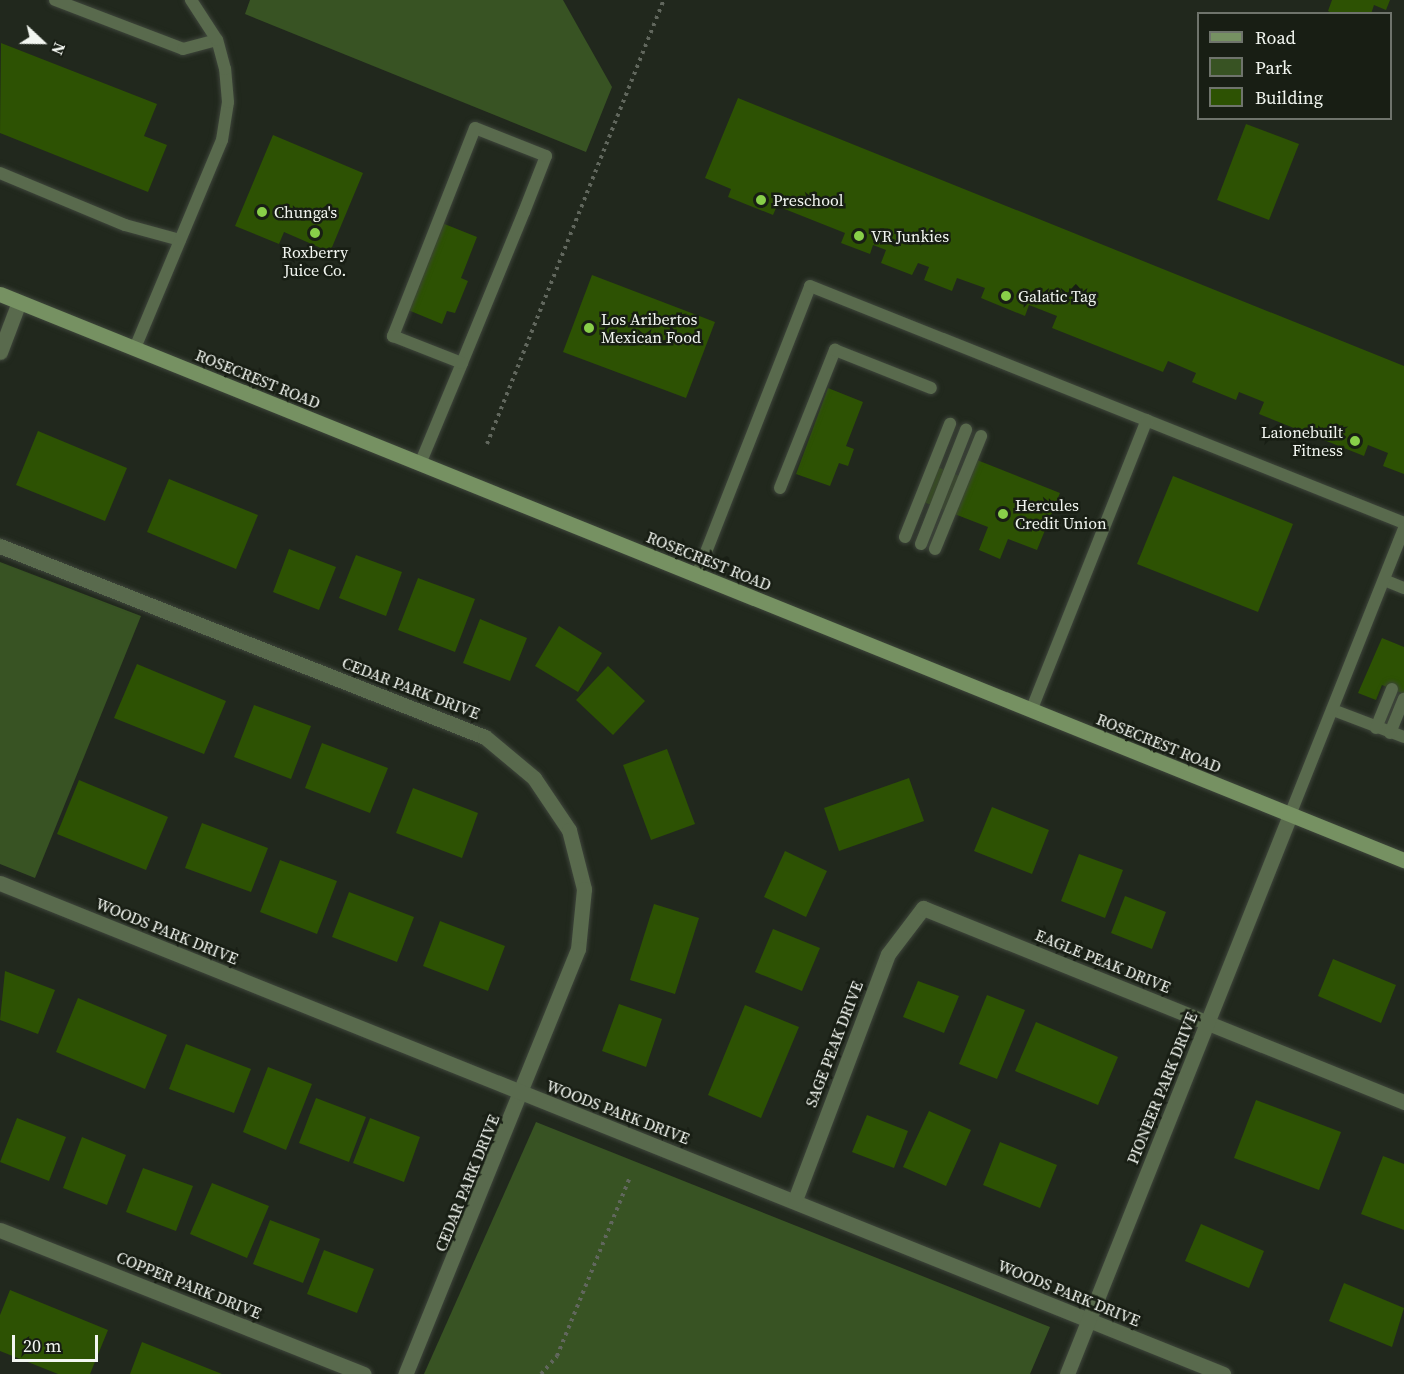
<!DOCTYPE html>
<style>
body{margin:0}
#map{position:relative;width:1404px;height:1374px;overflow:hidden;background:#21281d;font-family:"Source Serif 4",serif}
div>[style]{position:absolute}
.green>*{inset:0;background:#385323}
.building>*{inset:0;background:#2d5203}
.path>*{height:4px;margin-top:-2px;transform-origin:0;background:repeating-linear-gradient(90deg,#61675d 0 3px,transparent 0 7.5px)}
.roads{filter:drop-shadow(0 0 2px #3e453b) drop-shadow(0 0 2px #3e453b)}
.service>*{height:12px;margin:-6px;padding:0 6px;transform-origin:6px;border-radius:6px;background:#596a4d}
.minor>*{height:15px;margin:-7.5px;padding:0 7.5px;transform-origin:7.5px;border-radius:7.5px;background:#596a4d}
.secondary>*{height:15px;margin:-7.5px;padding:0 7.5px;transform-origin:7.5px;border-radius:7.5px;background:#769162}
.dots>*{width:16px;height:16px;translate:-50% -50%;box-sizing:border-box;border:3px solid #181e14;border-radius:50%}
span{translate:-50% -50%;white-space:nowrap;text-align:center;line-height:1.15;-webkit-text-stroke:5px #181e14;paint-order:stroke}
.poi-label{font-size:16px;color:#f2f6f0}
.left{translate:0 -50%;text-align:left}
.right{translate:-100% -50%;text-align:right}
.street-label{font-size:16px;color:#f2f6f0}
.legend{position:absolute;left:1197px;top:12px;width:195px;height:108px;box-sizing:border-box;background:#181e14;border:2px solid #6f746c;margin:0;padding:8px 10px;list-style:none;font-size:18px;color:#f2f6f0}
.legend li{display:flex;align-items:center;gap:12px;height:30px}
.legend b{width:30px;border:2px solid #6f746c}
.north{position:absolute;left:12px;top:12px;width:60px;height:60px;-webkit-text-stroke:4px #181e14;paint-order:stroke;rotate:112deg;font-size:16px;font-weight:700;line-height:24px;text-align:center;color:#f2f6f0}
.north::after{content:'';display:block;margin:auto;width:21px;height:27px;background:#f2f6f0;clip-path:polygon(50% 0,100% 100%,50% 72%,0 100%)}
.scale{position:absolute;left:12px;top:1335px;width:86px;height:27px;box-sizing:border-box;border:3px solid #f2f6f0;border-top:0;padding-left:8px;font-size:18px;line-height:21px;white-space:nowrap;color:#f2f6f0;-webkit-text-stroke:4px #181e14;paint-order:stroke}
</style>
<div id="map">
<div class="green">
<div style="clip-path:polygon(250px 0,563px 0,612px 87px,586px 152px,245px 14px)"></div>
<div style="clip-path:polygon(0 562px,141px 616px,35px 878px,0 864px)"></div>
<div style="clip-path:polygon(536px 1122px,1050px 1327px,1030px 1374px,424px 1374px)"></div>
</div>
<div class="building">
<div style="clip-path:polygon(1332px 0,1390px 0,1386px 10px,1374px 5px,1371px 14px,1334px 14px,1328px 11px)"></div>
<div style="clip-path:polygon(1px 43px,157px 104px,144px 136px,167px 145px,148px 192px,0 133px)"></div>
<div style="clip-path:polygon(738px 98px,1404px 366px,1404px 474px,1383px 466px,1388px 453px,1368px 445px,1364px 456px,1259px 414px,1264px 402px,1239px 392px,1236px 400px,1192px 382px,1196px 373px,1168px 361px,1163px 372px,1052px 328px,1057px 316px,1029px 305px,1025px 316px,981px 298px,985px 288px,957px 278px,952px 291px,924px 280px,929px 267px,918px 263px,912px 275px,881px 263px,886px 250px,873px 245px,870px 254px,841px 243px,845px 233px,777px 206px,773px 215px,728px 197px,731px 189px,705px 178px)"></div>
<div style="clip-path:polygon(1246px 124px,1299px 144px,1269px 220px,1217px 200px)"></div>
<div style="clip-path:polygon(273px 135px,363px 173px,330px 252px,284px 232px,279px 244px,235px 226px)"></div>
<div style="clip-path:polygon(442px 223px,477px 237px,461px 278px,468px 281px,455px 313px,447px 311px,442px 324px,408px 310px)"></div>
<div style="clip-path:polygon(592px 275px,715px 322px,686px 398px,563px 352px)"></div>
<div style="clip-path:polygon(828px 388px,863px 402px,846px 446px,854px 449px,848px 466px,839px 463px,830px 486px,796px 474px)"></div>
<div style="clip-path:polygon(38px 431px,127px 468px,105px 521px,16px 485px)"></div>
<div style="clip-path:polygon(977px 460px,1060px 493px,1037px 550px,1008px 539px,1000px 559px,979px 550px,988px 527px,921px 501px,935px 466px,969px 480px)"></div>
<div style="clip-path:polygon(1173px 476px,1293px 524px,1258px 612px,1137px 564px)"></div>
<div style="clip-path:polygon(169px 479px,258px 515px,236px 569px,147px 532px)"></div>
<div style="clip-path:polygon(289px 549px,336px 567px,319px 610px,273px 592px)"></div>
<div style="clip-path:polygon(356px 555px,402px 572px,386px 616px,339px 598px)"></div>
<div style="clip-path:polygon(418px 578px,475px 599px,455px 652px,398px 630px)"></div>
<div style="clip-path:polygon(480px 619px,527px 638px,510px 681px,463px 663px)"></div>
<div style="clip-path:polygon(559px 626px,602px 653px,578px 692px,535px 666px)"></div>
<div style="clip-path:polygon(1382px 638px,1404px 647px,1404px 694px,1382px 685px,1376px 700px,1358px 693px)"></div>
<div style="clip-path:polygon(137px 664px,226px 701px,204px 754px,114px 718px)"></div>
<div style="clip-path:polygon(608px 666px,645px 701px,613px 735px,576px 700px)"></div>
<div style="clip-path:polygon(254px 705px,311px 726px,291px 779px,234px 757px)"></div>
<div style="clip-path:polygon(322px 743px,388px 768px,370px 813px,305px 788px)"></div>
<div style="clip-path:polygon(667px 749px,695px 824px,651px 840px,623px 765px)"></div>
<div style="clip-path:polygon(909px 778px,924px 821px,839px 851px,824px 808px)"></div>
<div style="clip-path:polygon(79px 780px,168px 817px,146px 870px,57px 834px)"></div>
<div style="clip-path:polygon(413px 788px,478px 813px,462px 858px,396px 833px)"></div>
<div style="clip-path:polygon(992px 807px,1049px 830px,1032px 874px,974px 851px)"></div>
<div style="clip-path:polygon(202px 823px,268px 848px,251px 892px,185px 868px)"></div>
<div style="clip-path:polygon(785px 851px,827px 871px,806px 917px,764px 897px)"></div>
<div style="clip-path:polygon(1079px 854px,1123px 870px,1105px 918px,1061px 901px)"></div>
<div style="clip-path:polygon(280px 860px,337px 881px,317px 934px,260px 912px)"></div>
<div style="clip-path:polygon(349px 892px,414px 917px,397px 962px,332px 937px)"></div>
<div style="clip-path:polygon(1125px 896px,1166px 912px,1152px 949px,1111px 933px)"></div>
<div style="clip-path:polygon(654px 904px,699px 918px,675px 994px,630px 980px)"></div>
<div style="clip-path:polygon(440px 921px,505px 946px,488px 991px,423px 966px)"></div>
<div style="clip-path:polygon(773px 929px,820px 948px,802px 991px,755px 972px)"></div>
<div style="clip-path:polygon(1333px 959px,1396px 985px,1381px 1023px,1318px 996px)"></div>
<div style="clip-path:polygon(5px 971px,55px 990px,38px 1034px,0 1020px)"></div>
<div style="clip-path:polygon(918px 981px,959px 996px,944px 1033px,903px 1017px)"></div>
<div style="clip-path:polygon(987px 995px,1025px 1010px,997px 1079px,959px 1064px)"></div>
<div style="clip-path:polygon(78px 998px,167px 1035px,145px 1089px,56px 1052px)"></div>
<div style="clip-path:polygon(619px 1004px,662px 1019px,646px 1067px,602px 1051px)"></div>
<div style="clip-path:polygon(745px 1005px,799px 1027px,761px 1118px,708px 1095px)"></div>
<div style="clip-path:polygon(1036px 1022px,1118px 1057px,1098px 1105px,1015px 1071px)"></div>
<div style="clip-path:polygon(186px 1044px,251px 1069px,234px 1113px,169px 1089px)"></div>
<div style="clip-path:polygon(268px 1067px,312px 1084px,286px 1150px,243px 1132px)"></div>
<div style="clip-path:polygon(316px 1098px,366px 1117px,349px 1162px,299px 1143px)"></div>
<div style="clip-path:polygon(1256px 1100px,1341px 1132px,1319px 1190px,1234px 1158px)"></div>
<div style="clip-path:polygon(929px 1111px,971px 1130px,946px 1186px,903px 1167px)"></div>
<div style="clip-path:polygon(867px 1115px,908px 1131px,894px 1168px,852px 1152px)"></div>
<div style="clip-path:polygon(17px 1118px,66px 1137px,49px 1181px,0 1162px)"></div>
<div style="clip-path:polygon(370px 1118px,420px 1137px,404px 1182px,353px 1163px)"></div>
<div style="clip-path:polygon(82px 1137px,126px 1155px,107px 1205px,63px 1188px)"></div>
<div style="clip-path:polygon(1000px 1142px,1057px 1165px,1040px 1208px,983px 1185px)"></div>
<div style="clip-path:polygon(1383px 1156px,1404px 1164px,1404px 1230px,1361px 1214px)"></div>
<div style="clip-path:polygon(143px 1168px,193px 1186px,176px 1231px,126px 1212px)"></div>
<div style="clip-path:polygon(212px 1183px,269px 1206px,247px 1258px,190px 1234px)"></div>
<div style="clip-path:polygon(270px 1220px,320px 1239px,303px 1283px,253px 1264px)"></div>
<div style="clip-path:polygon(1201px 1224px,1264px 1251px,1249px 1288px,1185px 1261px)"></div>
<div style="clip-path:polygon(324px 1250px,374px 1269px,357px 1313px,307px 1294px)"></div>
<div style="clip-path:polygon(1344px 1283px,1404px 1308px,1392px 1347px,1329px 1321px)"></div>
<div style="clip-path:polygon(10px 1290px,108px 1330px,90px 1374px,58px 1374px,0 1351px,0 1315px)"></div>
<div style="clip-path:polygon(142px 1342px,222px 1374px,130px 1374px)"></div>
</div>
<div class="path">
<div style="left:487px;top:444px;width:478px;rotate:-68.3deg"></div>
<div style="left:541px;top:1374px;width:24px;rotate:-48deg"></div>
<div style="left:557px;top:1356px;width:193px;rotate:-67.8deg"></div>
</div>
<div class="roads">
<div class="service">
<div style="left:55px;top:0;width:137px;rotate:20.9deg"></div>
<div style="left:183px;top:49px;width:35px;rotate:-15deg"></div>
<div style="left:0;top:173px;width:135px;rotate:22.6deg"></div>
<div style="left:125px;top:225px;width:57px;rotate:15.3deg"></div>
<div style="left:135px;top:348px;width:225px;rotate:-67.3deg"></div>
<div style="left:222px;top:140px;width:38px;rotate:-81deg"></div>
<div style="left:228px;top:102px;width:33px;rotate:-95deg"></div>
<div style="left:225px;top:69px;width:30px;rotate:-105deg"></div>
<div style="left:217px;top:40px;width:48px;rotate:-123deg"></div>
<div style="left:420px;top:464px;width:109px;rotate:-67.4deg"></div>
<div style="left:462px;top:363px;width:163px;rotate:-67.7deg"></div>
<div style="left:524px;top:212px;width:60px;rotate:-68.6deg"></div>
<div style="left:546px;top:156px;width:76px;rotate:-158.5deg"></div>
<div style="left:475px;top:128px;width:224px;rotate:111.5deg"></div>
<div style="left:393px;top:336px;width:74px;rotate:21.4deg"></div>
<div style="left:780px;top:488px;width:149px;rotate:-68.3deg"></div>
<div style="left:835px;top:350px;width:103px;rotate:21.6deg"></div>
<div style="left:905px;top:537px;width:122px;rotate:-68.3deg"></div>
<div style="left:921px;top:544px;width:123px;rotate:-68.5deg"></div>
<div style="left:935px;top:549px;width:122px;rotate:-67.8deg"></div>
<div style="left:697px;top:575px;width:310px;rotate:-68.6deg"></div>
<div style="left:810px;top:286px;width:640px;rotate:21.75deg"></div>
<div style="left:1384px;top:580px;width:22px;rotate:22deg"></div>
<div style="left:1333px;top:710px;width:76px;rotate:20.8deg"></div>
<div style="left:1031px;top:711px;width:313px;rotate:-68.3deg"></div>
<div style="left:1376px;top:728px;width:42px;rotate:-67.7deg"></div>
<div style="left:1390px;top:733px;width:37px;rotate:-68deg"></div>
<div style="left:1290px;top:815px;width:308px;rotate:-68.3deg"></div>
</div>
<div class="minor">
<div style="left:0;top:352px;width:53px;rotate:-69.2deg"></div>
<div style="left:0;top:546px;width:521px;rotate:21.5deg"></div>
<div style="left:485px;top:737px;width:64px;rotate:39.9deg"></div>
<div style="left:534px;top:778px;width:63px;rotate:56.1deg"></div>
<div style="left:569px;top:830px;width:61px;rotate:75.7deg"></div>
<div style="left:584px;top:889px;width:60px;rotate:95.7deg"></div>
<div style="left:578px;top:949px;width:459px;rotate:112.1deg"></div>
<div style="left:0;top:883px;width:1318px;rotate:21.87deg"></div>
<div style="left:795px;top:1200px;width:263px;rotate:-69.3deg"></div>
<div style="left:888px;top:954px;width:58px;rotate:-52.7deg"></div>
<div style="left:923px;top:908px;width:519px;rotate:21.97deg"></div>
<div style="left:0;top:1230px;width:391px;rotate:21.6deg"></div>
<div style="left:1067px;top:1374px;width:602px;rotate:-68.25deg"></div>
</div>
<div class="secondary">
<div style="left:0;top:294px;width:1514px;rotate:21.96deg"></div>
</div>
</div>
<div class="dots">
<div style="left:761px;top:200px;background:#88cf49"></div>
<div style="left:262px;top:212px;background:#88cf49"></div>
<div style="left:315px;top:233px;background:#88cf49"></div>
<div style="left:859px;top:236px;background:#88cf49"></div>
<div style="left:1006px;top:296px;background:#88cf49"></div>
<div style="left:589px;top:328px;background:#88cf49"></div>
<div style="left:1355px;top:441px;background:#88cf49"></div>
<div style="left:1003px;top:514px;background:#88cf49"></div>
</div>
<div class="poi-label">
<span class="left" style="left:773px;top:200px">Preschool</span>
<span class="left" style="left:274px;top:212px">Chunga's</span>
<span class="left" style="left:871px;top:236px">VR Junkies</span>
<span style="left:315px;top:261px">Roxberry<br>Juice Co.</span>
<span class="left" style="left:1018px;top:296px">Galatic Tag</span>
<span class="left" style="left:601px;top:328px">Los Aribertos<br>Mexican Food</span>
<span class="right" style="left:1343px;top:441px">Laionebuilt<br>Fitness</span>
<span class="left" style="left:1015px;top:514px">Hercules<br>Credit Union</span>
</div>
<div class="street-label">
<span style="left:258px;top:379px;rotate:22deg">ROSECREST ROAD</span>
<span style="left:709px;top:561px;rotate:22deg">ROSECREST ROAD</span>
<span style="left:411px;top:688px;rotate:21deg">CEDAR PARK DRIVE</span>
<span style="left:1159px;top:743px;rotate:22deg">ROSECREST ROAD</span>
<span style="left:167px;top:931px;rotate:22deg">WOODS PARK DRIVE</span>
<span style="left:1103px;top:961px;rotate:22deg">EAGLE PEAK DRIVE</span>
<span style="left:834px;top:1044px;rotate:-69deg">SAGE PEAK DRIVE</span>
<span style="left:1162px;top:1088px;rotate:-68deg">PIONEER PARK DRIVE</span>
<span style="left:618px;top:1112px;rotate:21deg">WOODS PARK DRIVE</span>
<span style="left:467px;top:1183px;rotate:-68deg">CEDAR PARK DRIVE</span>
<span style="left:189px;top:1285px;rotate:22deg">COPPER PARK DRIVE</span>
<span style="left:1069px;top:1293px;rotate:22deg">WOODS PARK DRIVE</span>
</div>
<ul class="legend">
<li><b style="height:8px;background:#769162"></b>Road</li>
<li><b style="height:16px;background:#385323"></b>Park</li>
<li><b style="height:16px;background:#2d5203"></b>Building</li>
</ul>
<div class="north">N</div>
<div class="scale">20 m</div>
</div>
